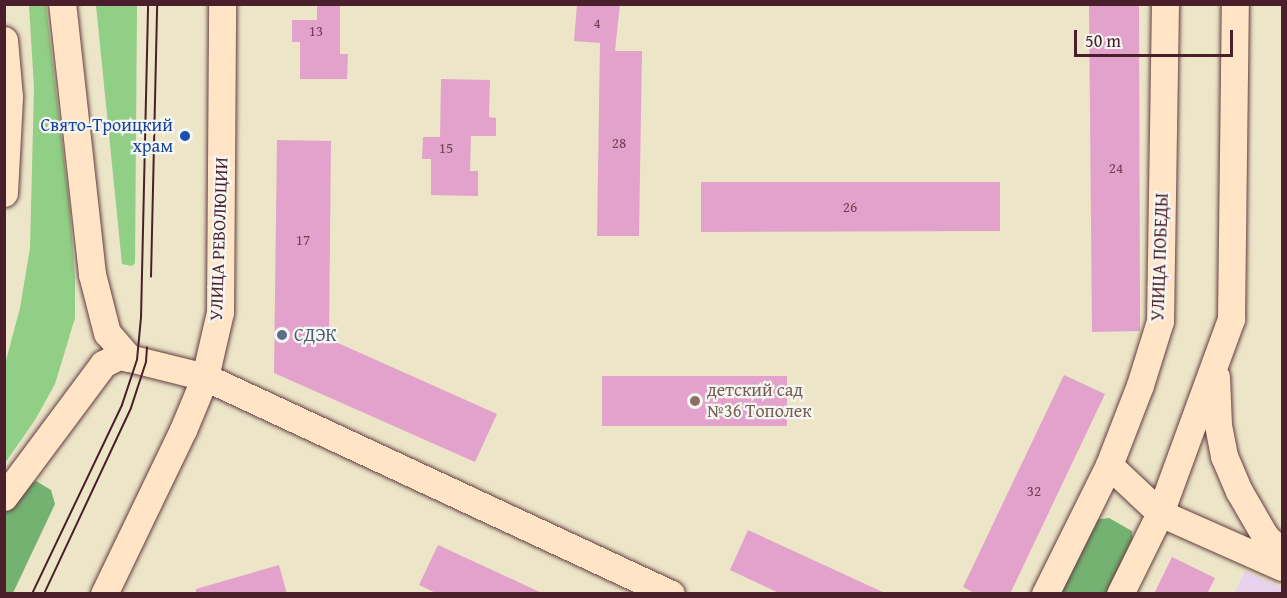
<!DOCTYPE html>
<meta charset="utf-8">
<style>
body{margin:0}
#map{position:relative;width:1287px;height:598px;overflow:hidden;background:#ece5c7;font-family:"Gentium Book Plus",serif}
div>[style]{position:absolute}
.built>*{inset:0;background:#e8d2ee}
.green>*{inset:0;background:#90cf85}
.forest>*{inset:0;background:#74b272}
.building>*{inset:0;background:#e3a2cb}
.roads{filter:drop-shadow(0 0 2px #623d42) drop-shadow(0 0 2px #623d42)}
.secondary>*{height:27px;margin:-13.5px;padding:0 13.5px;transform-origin:13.5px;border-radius:13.5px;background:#ffe4c6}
.tram>*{height:1.5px;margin:-0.75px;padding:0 0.75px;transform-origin:0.75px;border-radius:0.75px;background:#4a1f2b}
.dots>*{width:16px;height:16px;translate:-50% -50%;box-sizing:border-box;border:3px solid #f6f6f2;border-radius:50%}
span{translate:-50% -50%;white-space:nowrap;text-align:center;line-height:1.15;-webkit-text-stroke:4.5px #f6f6f2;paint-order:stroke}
.number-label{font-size:15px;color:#704053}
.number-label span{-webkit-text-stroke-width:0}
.transit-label{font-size:18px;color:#164399}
.right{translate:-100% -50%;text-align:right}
.street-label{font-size:18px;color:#4a1f2b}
.service-label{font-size:18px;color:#4e5e75}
.left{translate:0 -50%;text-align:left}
.education-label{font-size:18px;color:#785e54}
.frame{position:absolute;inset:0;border:6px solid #4a1f2b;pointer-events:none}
.scale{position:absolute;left:1074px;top:30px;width:159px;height:27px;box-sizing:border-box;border:3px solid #4a1f2b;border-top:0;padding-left:8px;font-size:18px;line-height:21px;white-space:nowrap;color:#4a1f2b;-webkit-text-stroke:4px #f6f6f2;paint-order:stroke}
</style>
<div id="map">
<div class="built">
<div style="clip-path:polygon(1245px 571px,1282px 588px,1282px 593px,1235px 593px)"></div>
</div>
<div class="green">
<div style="clip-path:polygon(29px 5px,46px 5px,70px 210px,75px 277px,75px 318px,55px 384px,35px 420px,5px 463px,5px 364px,20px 308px,30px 248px,34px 88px)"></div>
<div style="clip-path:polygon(96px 5px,137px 5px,135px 263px,132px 266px,122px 264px)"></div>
</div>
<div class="forest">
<div style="clip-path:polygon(36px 481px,51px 490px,55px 504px,13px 593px,5px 593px,4px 503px,18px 489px)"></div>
<div style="clip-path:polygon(1109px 518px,1132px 531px,1133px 541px,1112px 593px,1053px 594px,1092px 520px)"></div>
</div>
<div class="building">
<div style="clip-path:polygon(317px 4px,340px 4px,340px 54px,348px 54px,347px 79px,300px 79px,300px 42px,292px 42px,292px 20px,317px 20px)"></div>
<div style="clip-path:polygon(577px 4px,620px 4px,615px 51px,642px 51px,639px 236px,597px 236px,600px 43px,574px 41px)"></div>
<div style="clip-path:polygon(1089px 4px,1139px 4px,1140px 331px,1092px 332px)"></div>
<div style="clip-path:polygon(441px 79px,490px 80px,489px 117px,496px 118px,496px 136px,471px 136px,470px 171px,478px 171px,478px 196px,431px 195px,431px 159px,422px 159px,423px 137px,440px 137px)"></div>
<div style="clip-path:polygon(277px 140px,331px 141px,329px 339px,497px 414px,475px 462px,274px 373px)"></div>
<div style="clip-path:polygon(701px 182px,1000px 182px,1000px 231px,701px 232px)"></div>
<div style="clip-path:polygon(1064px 375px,1105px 394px,1010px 594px,976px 594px,963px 587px)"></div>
<div style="clip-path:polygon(602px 376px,787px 376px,787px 426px,602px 426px)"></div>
<div style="clip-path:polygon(748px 530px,887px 594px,781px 594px,730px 570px)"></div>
<div style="clip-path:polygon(438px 545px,544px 594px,438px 594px,419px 585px)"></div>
<div style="clip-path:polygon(1172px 557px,1215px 578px,1207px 594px,1154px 594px)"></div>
<div style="clip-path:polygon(279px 565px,287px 594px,196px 594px,196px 589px)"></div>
</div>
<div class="roads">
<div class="secondary">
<div style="left:4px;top:40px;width:57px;rotate:85deg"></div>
<div style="left:9px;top:97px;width:96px;rotate:93deg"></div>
<div style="left:129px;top:358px;width:78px;rotate:14deg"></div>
<div style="left:205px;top:377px;width:514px;rotate:24.97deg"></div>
<div style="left:1216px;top:377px;width:48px;rotate:87.6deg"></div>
<div style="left:1218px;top:425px;width:32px;rotate:79deg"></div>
<div style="left:1224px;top:456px;width:38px;rotate:67deg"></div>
<div style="left:1239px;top:491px;width:52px;rotate:60deg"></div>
<div style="left:1265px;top:536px;width:24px;rotate:45deg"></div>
<div style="left:1109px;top:465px;width:70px;rotate:43.3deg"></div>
<div style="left:1160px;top:513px;width:133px;rotate:23.9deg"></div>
<div style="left:4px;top:497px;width:166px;rotate:-53.3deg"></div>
<div style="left:103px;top:364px;width:18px;rotate:-27deg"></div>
<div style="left:119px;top:356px;width:10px;rotate:11deg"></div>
<div style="left:129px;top:358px;width:33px;rotate:-131deg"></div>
<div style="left:107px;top:333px;width:61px;rotate:-104.3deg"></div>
<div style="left:92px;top:274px;width:272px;rotate:-96.3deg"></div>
<div style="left:104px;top:594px;width:182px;rotate:-64.3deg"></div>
<div style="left:183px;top:430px;width:57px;rotate:-67.5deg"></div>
<div style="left:205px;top:377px;width:67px;rotate:-77deg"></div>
<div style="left:220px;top:312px;width:308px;rotate:-89.6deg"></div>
<div style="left:1045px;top:594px;width:144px;rotate:-63.6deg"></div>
<div style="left:1109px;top:465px;width:86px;rotate:-68.8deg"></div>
<div style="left:1140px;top:385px;width:67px;rotate:-72.6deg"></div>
<div style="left:1160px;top:321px;width:317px;rotate:-89.1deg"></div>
<div style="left:1120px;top:594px;width:90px;rotate:-63.7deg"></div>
<div style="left:1160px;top:513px;width:207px;rotate:-69.9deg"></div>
<div style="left:1231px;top:319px;width:315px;rotate:-89.3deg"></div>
</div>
</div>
<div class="tram">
<div style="left:151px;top:277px;width:273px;rotate:-88.7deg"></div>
<div style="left:32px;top:594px;width:209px;rotate:-64.5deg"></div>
<div style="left:122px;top:405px;width:47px;rotate:-71.6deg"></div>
<div style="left:137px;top:360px;width:42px;rotate:-84.6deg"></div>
<div style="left:141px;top:318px;width:314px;rotate:-88.7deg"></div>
<div style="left:44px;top:594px;width:205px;rotate:-64.9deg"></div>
<div style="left:131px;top:408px;width:48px;rotate:-71.9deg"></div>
<div style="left:146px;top:362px;width:14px;rotate:-86deg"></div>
</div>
<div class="dots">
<div style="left:185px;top:136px;background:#1a4fb4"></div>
<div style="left:282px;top:335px;background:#5c6f8a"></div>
<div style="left:695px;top:401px;background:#8d6e63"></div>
</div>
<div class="number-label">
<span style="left:597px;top:23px">4</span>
<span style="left:316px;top:31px">13</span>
<span style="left:619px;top:143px">28</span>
<span style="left:446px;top:148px">15</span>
<span style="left:1116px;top:168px">24</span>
<span style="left:850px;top:207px">26</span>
<span style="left:303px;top:240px">17</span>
<span style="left:1034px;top:491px">32</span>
</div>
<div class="transit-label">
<span class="right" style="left:173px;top:136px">Свято-Троицкий<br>храм</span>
</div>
<div class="street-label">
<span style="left:219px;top:239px;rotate:-88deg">УЛИЦА РЕВОЛЮЦИИ</span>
<span style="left:1160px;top:257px;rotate:-88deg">УЛИЦА ПОБЕДЫ</span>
</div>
<div class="service-label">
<span class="left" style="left:294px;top:335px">СДЭК</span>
</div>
<div class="education-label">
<span class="left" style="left:707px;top:401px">детский сад<br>№36 Тополек</span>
</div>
<div class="frame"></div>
<div class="scale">50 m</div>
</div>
